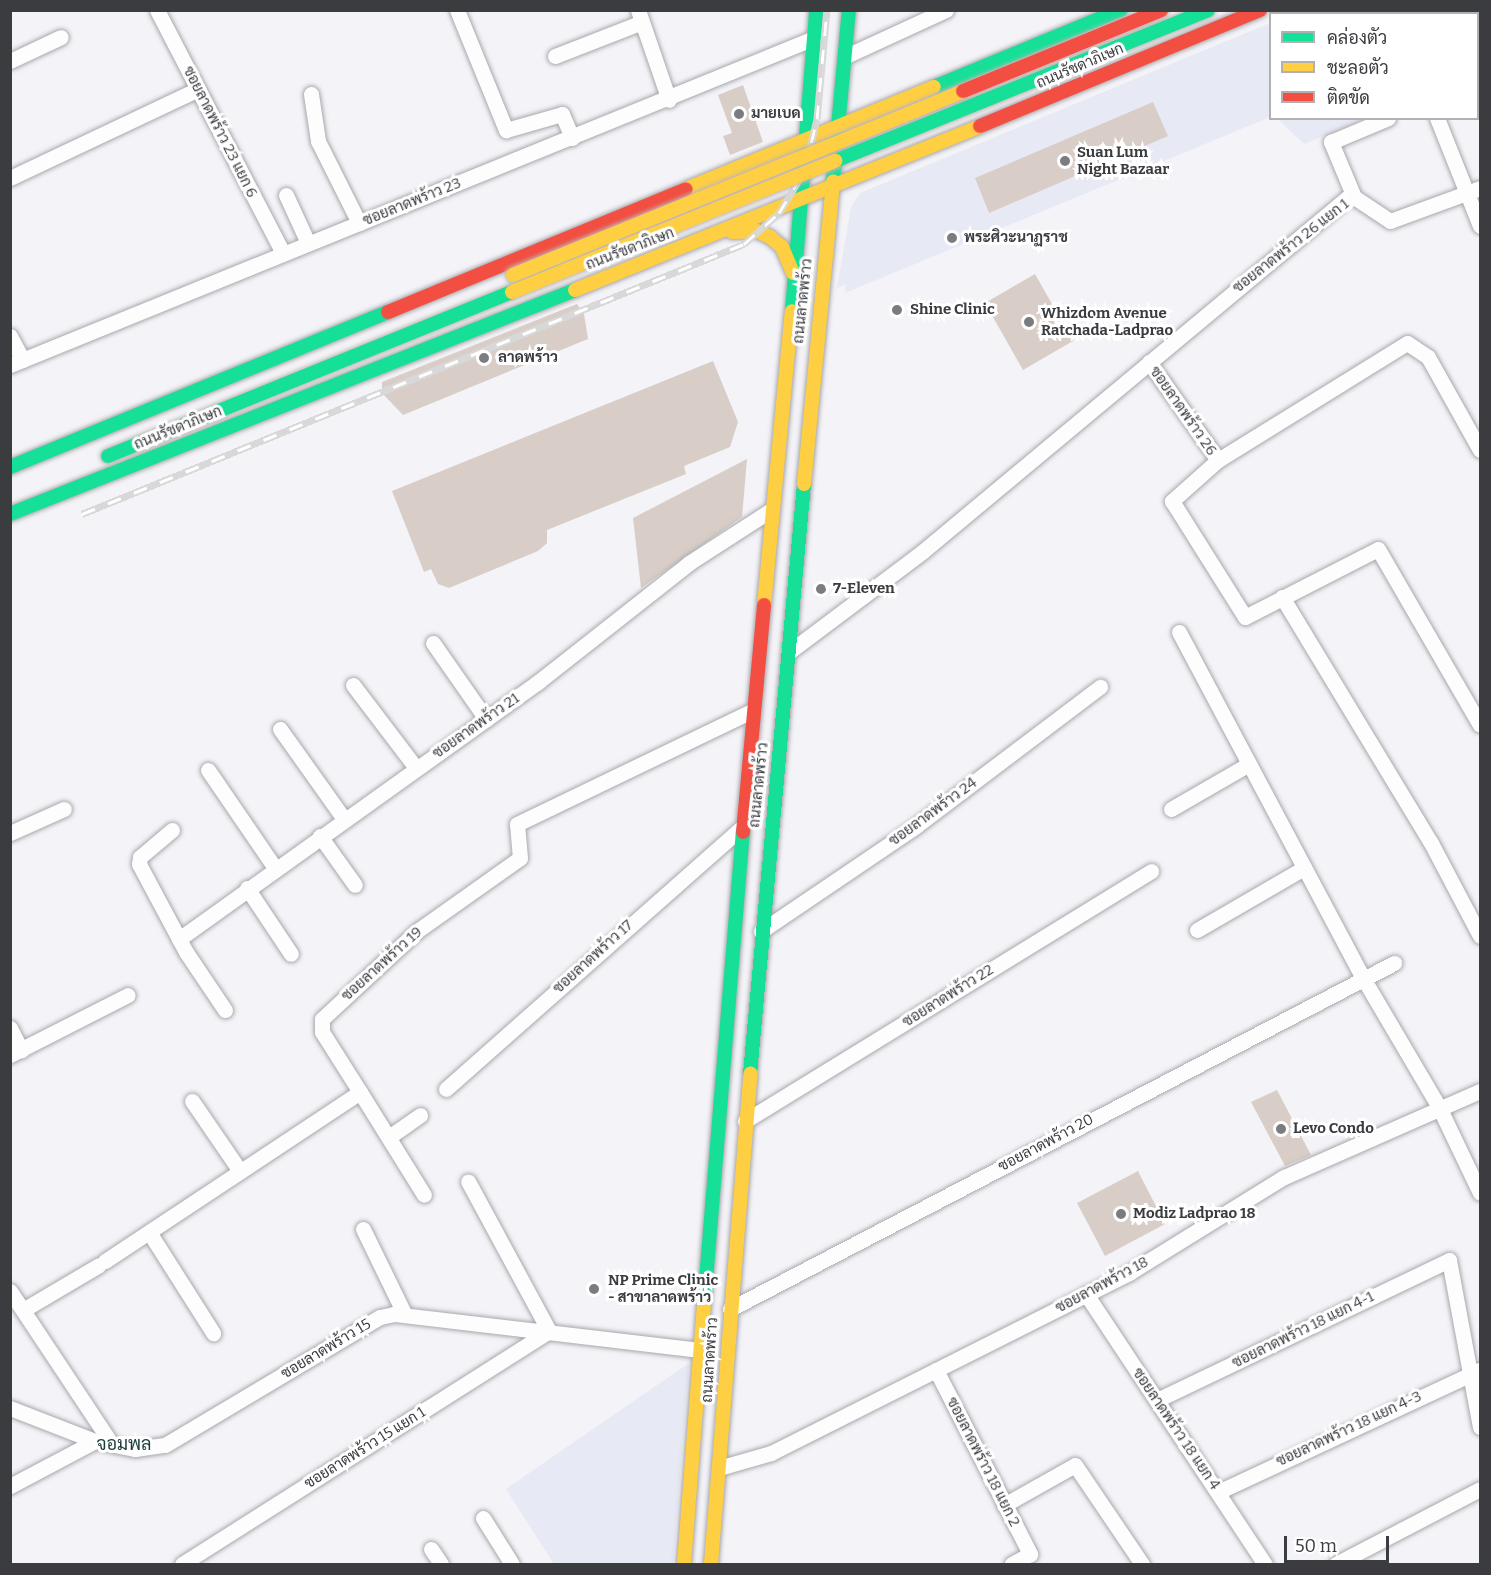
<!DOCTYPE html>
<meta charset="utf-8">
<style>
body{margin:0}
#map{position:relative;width:1491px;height:1575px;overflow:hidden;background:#f3f3f8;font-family:Bitter,Sarabun,serif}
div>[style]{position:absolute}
.built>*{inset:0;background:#e7e9f5}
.building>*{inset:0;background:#d8cec7}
.roads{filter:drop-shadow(0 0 2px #a8a8ac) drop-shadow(0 0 2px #a8a8ac)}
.street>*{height:15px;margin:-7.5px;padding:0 7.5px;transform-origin:7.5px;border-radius:7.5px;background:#fdfdfe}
.fast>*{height:14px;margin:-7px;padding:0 7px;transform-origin:7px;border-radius:7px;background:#16e098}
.slow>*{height:14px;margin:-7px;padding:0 7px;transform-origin:7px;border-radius:7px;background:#ffcf43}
.jam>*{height:14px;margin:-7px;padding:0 7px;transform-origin:7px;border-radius:7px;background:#f24e42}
.rail>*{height:7px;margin-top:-3.5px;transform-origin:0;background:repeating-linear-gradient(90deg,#fff 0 14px,#d8d8d9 0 28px);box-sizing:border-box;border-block:2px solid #d8d8d9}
.bridges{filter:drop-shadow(0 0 2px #bfb6b4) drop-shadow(0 0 2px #bfb6b4)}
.fast-bridge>*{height:14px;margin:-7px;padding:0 7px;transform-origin:7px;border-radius:7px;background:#16e098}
.slow-bridge>*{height:14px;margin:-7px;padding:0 7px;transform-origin:7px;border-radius:7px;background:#ffcf43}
.jam-bridge>*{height:14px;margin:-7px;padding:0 7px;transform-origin:7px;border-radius:7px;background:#f24e42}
.dots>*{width:16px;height:16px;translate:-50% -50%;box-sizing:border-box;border:3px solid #fff;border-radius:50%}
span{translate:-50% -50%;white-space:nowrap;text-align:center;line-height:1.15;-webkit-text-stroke:6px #fff;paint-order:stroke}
.street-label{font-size:15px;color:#3b3c40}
.poi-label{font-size:15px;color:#3b3c40;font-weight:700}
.left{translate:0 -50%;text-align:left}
.quarter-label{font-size:18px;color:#1b3d3c}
.frame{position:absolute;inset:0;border:12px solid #3b3c40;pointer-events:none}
.legend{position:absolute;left:1269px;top:12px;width:210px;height:108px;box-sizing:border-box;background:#fff;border:2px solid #b1b1b3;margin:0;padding:8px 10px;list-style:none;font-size:18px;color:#3b3c40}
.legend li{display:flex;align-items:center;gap:12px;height:30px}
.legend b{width:30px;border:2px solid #b1b1b3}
.scale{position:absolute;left:1284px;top:1536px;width:105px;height:27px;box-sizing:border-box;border:3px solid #3b3c40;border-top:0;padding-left:8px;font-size:18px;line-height:21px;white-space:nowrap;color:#3b3c40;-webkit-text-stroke:4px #fff;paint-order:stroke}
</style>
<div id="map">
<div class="built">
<div style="clip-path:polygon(1301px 10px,1480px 11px,1480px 69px,1478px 14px,1293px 13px)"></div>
<div style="clip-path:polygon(1270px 23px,1270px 117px,845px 293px,846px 284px,837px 288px,851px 207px,860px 193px)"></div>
<div style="clip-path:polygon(1278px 119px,1364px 119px,1304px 144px)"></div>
<div style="clip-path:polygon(689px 1363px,673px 1564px,554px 1564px,506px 1489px)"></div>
</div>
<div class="building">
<div style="clip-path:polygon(743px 85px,763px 142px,730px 155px,723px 136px,732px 133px,718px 95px)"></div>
<div style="clip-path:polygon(1153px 102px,1168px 136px,989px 213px,975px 178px)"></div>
<div style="clip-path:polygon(1035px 274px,1073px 341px,1023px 370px,985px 303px)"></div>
<div style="clip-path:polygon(577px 304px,584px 314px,588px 339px,403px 415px,382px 393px,382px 382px)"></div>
<div style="clip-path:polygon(713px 361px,738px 422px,730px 447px,684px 466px,686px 474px,547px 530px,547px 543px,538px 551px,449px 588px,438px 584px,431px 569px,424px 572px,392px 491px)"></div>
<div style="clip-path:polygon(747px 459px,742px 517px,641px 588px,633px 518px)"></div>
<div style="clip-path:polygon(1277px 1090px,1311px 1155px,1285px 1166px,1251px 1102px)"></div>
<div style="clip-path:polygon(1138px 1171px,1165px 1224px,1105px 1256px,1077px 1203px)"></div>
</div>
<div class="roads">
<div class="street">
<div style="left:157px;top:10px;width:274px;rotate:62.6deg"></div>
<div style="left:457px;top:10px;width:130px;rotate:67.8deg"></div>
<div style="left:506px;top:130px;width:58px;rotate:-15.9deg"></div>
<div style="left:562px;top:114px;width:26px;rotate:67deg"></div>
<div style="left:638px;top:10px;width:95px;rotate:71deg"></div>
<div style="left:555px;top:56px;width:93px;rotate:-21.3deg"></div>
<div style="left:846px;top:56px;width:110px;rotate:-24.7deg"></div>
<div style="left:10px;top:61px;width:56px;rotate:-25.2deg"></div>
<div style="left:1478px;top:80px;width:3px;rotate:-45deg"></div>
<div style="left:311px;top:94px;width:48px;rotate:81.5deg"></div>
<div style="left:318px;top:141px;width:92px;rotate:63.4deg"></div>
<div style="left:1437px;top:118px;width:116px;rotate:68.3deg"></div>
<div style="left:10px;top:178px;width:208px;rotate:-25.3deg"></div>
<div style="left:286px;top:195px;width:53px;rotate:65.4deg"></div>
<div style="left:1354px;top:197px;width:60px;rotate:-112.7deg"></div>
<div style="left:1331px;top:142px;width:62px;rotate:-22.8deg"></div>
<div style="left:10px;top:336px;width:27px;rotate:62deg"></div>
<div style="left:1149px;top:362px;width:120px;rotate:54.9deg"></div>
<div style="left:10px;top:365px;width:868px;rotate:-22.13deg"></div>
<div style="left:1480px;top:450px;width:107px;rotate:-119.2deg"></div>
<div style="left:1428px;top:357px;width:25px;rotate:-146deg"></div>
<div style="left:1407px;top:343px;width:222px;rotate:148.2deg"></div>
<div style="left:1218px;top:460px;width:62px;rotate:138.3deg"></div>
<div style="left:1172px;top:501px;width:137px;rotate:57.8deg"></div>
<div style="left:1245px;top:617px;width:149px;rotate:-27.1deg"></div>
<div style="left:1378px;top:549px;width:203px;rotate:59.9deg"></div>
<div style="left:1282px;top:597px;width:288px;rotate:58.8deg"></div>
<div style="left:1431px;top:843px;width:105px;rotate:62.2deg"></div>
<div style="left:1179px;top:632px;width:392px;rotate:62deg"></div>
<div style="left:1363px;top:978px;width:150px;rotate:59.5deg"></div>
<div style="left:1439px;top:1107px;width:95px;rotate:64.5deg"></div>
<div style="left:433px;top:643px;width:93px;rotate:55.1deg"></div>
<div style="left:789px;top:652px;width:166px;rotate:-36.9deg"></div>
<div style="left:922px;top:552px;width:553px;rotate:-39.79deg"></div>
<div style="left:1347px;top:198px;width:7px;rotate:-8deg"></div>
<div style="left:1354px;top:197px;width:43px;rotate:33.7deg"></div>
<div style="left:1390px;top:221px;width:96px;rotate:-20.1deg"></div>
<div style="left:353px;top:685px;width:104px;rotate:52.8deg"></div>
<div style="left:280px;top:729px;width:110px;rotate:54.6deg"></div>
<div style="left:208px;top:770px;width:119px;rotate:55.6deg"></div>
<div style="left:1171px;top:809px;width:90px;rotate:-30deg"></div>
<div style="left:172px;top:830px;width:42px;rotate:139.8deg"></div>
<div style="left:140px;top:857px;width:7px;rotate:98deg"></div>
<div style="left:139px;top:864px;width:100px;rotate:61.9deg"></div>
<div style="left:186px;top:952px;width:70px;rotate:56.1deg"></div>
<div style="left:10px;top:833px;width:59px;rotate:-24deg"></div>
<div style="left:320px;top:836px;width:60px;rotate:54.5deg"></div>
<div style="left:247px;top:888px;width:79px;rotate:56.3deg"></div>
<div style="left:1197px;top:930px;width:124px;rotate:-30.1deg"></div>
<div style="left:761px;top:931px;width:187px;rotate:-34.1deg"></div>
<div style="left:916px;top:826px;width:231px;rotate:-37.1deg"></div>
<div style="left:179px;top:939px;width:442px;rotate:-35.6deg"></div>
<div style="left:538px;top:682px;width:192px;rotate:-38.2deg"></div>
<div style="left:689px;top:563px;width:98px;rotate:-32.9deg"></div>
<div style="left:10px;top:1028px;width:25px;rotate:63deg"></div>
<div style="left:10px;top:1055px;width:132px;rotate:-27deg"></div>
<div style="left:446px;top:1089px;width:395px;rotate:-41.5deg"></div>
<div style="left:360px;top:1092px;width:121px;rotate:58.1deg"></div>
<div style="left:192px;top:1101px;width:85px;rotate:55.6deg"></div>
<div style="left:745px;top:1121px;width:477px;rotate:-31.6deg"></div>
<div style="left:389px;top:1137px;width:38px;rotate:-35deg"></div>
<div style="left:363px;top:1229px;width:93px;rotate:64deg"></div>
<div style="left:149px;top:1232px;width:120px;rotate:57.6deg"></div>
<div style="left:105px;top:1261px;width:306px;rotate:-33.5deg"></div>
<div style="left:360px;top:1092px;width:71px;rotate:-122.3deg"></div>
<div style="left:322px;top:1032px;width:13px;rotate:-90deg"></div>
<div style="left:322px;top:1019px;width:129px;rotate:-42.8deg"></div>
<div style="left:417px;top:931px;width:126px;rotate:-35.3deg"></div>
<div style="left:520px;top:858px;width:34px;rotate:-95deg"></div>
<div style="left:517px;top:824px;width:261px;rotate:-25.7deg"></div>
<div style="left:10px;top:1291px;width:182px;rotate:56.4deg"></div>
<div style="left:1086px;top:1294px;width:324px;rotate:56.5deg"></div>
<div style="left:730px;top:1309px;width:749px;rotate:-27.52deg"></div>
<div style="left:23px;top:1310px;width:88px;rotate:-30.6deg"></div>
<div style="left:936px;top:1370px;width:207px;rotate:62.9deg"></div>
<div style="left:1030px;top:1554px;width:21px;rotate:151deg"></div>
<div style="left:1157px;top:1400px;width:324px;rotate:-25.6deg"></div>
<div style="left:1449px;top:1260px;width:170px;rotate:79.5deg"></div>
<div style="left:10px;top:1408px;width:91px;rotate:21.2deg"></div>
<div style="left:95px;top:1441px;width:41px;rotate:11.3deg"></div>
<div style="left:135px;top:1449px;width:30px;rotate:-8deg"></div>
<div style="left:165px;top:1445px;width:250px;rotate:-30.8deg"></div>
<div style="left:380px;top:1317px;width:14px;rotate:-12deg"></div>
<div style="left:394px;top:1314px;width:309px;rotate:6.7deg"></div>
<div style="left:719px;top:1468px;width:54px;rotate:-16.1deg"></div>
<div style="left:771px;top:1453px;width:401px;rotate:-26.7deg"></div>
<div style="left:1129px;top:1273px;width:182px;rotate:-31.8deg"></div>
<div style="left:1284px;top:1177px;width:214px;rotate:-23.7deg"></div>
<div style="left:10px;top:1486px;width:96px;rotate:-27.9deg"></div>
<div style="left:1218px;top:1492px;width:289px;rotate:-25deg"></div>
<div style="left:1004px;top:1505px;width:81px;rotate:-29.4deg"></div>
<div style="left:1075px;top:1465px;width:120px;rotate:55.9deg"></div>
<div style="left:483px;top:1518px;width:54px;rotate:57.8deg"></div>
<div style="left:431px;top:1549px;width:18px;rotate:56deg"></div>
<div style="left:182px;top:1564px;width:435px;rotate:-32.4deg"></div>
<div style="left:549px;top:1331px;width:170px;rotate:-118.4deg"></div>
<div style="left:1336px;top:1564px;width:162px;rotate:-27.5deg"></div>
</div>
<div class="fast">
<div style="left:934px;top:87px;width:202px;rotate:-22.4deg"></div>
<div style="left:833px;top:181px;width:172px;rotate:-84.7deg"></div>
<div style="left:792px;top:311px;width:302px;rotate:-85.4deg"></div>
<div style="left:10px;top:467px;width:409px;rotate:-22.3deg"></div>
<div style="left:10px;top:514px;width:608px;rotate:-21.63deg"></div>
<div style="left:750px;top:1074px;width:592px;rotate:-84.77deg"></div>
<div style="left:704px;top:1304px;width:474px;rotate:-85.3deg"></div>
</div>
<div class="slow">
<div style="left:686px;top:189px;width:268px;rotate:-22.4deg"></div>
<div style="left:732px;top:232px;width:25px;rotate:-2deg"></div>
<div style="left:757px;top:231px;width:14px;rotate:25deg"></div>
<div style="left:770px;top:237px;width:16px;rotate:40deg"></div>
<div style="left:782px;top:247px;width:28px;rotate:67deg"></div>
<div style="left:575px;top:290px;width:437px;rotate:-22deg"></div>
<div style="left:804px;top:484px;width:304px;rotate:-84.5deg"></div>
<div style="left:764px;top:605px;width:295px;rotate:-84.6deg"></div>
<div style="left:684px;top:1564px;width:261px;rotate:-85.6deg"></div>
<div style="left:711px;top:1564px;width:492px;rotate:-85.4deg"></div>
</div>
<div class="jam">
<div style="left:980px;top:126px;width:303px;rotate:-22.5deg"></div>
<div style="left:388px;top:312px;width:322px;rotate:-22.4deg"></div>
<div style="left:743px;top:832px;width:228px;rotate:-84.7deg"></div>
</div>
</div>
<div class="rail">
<div style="left:82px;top:514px;width:715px;rotate:-22.19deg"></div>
<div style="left:744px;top:244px;width:47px;rotate:-41.5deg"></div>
<div style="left:779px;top:213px;width:50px;rotate:-58.8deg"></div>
<div style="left:805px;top:170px;width:52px;rotate:-76.8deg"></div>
<div style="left:817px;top:119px;width:109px;rotate:-84.8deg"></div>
</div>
<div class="bridges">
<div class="fast-bridge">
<div style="left:835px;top:161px;width:402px;rotate:-22deg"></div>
<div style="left:108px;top:456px;width:436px;rotate:-22.1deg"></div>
</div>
<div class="slow-bridge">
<div style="left:513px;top:275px;width:486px;rotate:-22.2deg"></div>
<div style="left:512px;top:292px;width:349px;rotate:-22.1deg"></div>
</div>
<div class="jam-bridge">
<div style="left:963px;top:91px;width:214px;rotate:-22.2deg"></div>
</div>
</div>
<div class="dots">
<div style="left:739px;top:114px;background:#7b7c80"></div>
<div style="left:1065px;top:161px;background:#7b7c80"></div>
<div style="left:952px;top:238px;background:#7b7c80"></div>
<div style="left:897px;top:310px;background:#7b7c80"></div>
<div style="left:1029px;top:322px;background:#7b7c80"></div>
<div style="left:484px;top:358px;background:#7b7c80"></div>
<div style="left:821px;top:589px;background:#7b7c80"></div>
<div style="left:1281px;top:1129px;background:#7b7c80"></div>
<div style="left:1121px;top:1214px;background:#7b7c80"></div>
<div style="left:594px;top:1289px;background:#7b7c80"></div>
</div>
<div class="street-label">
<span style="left:1080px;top:66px;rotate:-23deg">ถนนรัชดาภิเษก</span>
<span style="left:220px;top:132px;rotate:63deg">ซอยลาดพร้าว 23 แยก 6</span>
<span style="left:412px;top:202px;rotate:-22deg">ซอยลาดพร้าว 23</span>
<span style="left:1291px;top:246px;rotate:-38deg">ซอยลาดพร้าว 26 แยก 1</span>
<span style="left:630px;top:249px;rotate:-21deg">ถนนรัชดาภิเษก</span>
<span style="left:803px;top:301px;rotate:-84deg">ถนนลาดพร้าว</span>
<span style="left:1183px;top:411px;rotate:55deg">ซอยลาดพร้าว 26</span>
<span style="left:178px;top:428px;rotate:-22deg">ถนนรัชดาภิเษก</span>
<span style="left:476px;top:726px;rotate:-35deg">ซอยลาดพร้าว 21</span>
<span style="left:759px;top:785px;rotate:-84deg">ถนนลาดพร้าว</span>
<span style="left:933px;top:812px;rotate:-36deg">ซอยลาดพร้าว 24</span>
<span style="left:593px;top:957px;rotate:-42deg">ซอยลาดพร้าว 17</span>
<span style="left:382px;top:964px;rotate:-42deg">ซอยลาดพร้าว 19</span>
<span style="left:948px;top:996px;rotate:-32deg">ซอยลาดพร้าว 22</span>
<span style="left:1046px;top:1143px;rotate:-28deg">ซอยลาดพร้าว 20</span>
<span style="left:1102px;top:1285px;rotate:-28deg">ซอยลาดพร้าว 18</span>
<span style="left:1303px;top:1330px;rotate:-26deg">ซอยลาดพร้าว 18 แยก 4-1</span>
<span style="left:326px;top:1349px;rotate:-31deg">ซอยลาดพร้าว 15</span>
<span style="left:710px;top:1360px;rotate:-86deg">ถนนลาดพร้าว</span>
<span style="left:1176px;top:1429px;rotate:56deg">ซอยลาดพร้าว 18 แยก 4</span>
<span style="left:1349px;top:1429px;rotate:-25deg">ซอยลาดพร้าว 18 แยก 4-3</span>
<span style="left:365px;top:1448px;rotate:-32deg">ซอยลาดพร้าว 15 แยก 1</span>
<span style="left:983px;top:1462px;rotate:63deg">ซอยลาดพร้าว 18 แยก 2</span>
</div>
<div class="poi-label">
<span class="left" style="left:751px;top:114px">มายเบด</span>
<span class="left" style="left:1077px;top:161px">Suan Lum<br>Night Bazaar</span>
<span class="left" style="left:964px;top:238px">พระศิวะนาฏราช</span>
<span class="left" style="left:910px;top:310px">Shine Clinic</span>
<span class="left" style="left:1041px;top:322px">Whizdom Avenue<br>Ratchada-Ladprao</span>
<span class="left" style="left:498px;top:358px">ลาดพร้าว</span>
<span class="left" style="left:833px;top:589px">7-Eleven</span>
<span class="left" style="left:1293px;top:1129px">Levo Condo</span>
<span class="left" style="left:1133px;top:1214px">Modiz Ladprao 18</span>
<span class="left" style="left:608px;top:1289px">NP Prime Clinic<br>- สาขาลาดพร้าว</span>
</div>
<div class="quarter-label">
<span style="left:124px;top:1444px">จอมพล</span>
</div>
<div class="frame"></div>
<ul class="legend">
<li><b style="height:8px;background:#16e098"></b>คล่องตัว</li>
<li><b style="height:8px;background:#ffcf43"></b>ชะลอตัว</li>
<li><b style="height:8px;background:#f24e42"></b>ติดขัด</li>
</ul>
<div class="scale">50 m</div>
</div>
